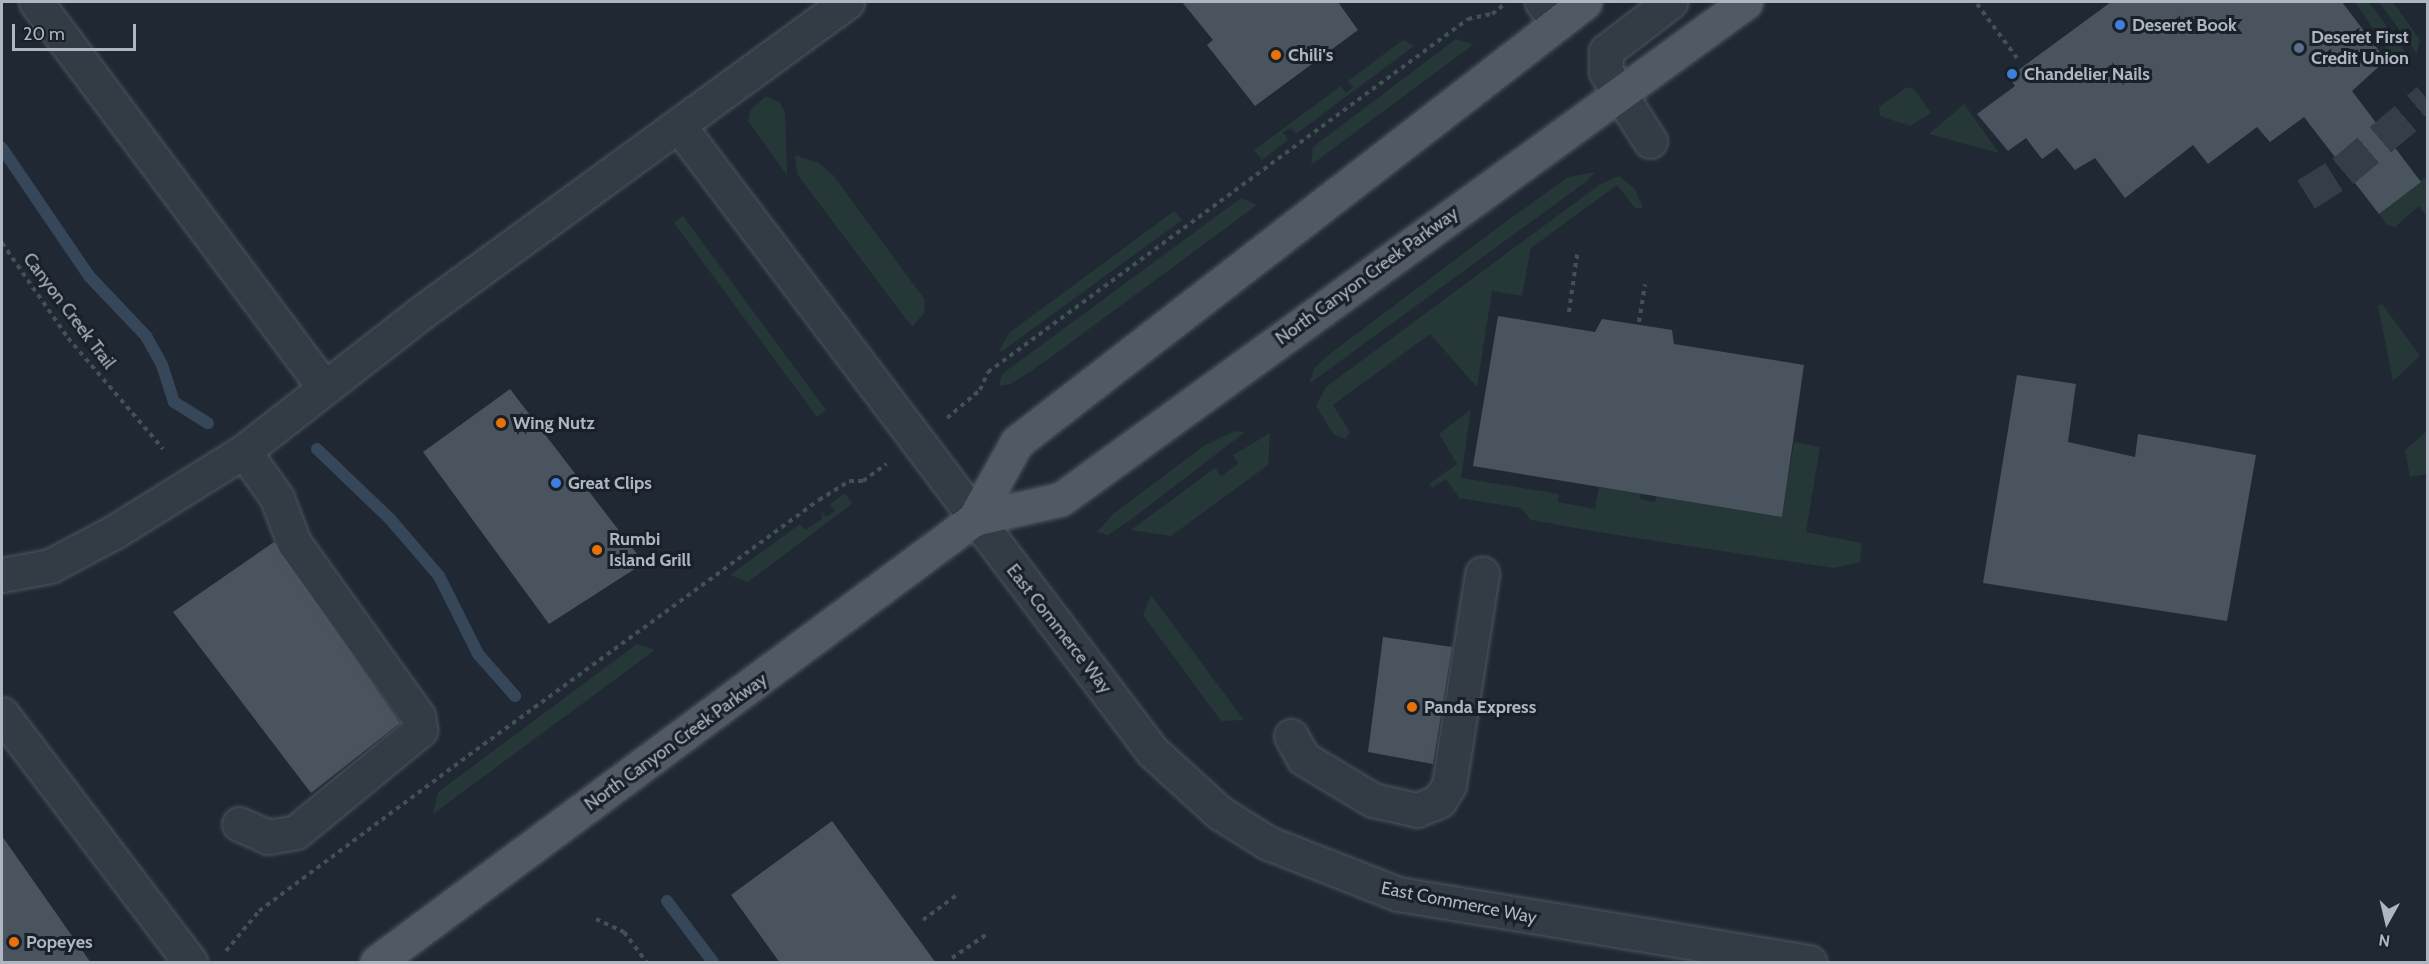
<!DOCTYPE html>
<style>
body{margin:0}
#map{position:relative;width:2429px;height:964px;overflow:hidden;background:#202933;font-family:Cabin,sans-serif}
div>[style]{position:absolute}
.green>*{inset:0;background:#253736}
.stream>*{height:12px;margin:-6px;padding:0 6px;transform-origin:6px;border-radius:6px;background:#354759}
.building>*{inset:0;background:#49545f}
.minor-tunnel>*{height:33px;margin-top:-16.5px;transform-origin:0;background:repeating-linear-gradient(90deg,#353e48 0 33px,transparent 0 49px)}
.path>*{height:4px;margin-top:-2px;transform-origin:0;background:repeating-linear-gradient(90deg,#415254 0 4.5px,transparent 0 9px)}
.roads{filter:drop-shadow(0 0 2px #4e565f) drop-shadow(0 0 2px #4e565f)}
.minor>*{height:33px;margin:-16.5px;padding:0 16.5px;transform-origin:16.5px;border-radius:16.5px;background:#333b44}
.major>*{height:33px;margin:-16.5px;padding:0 16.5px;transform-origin:16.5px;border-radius:16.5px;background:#515a64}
.dots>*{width:16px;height:16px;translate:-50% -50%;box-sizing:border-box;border:3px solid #192028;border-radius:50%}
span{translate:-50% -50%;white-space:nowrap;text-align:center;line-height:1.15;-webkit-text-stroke:6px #192028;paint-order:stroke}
.poi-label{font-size:18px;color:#adb6c1;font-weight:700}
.left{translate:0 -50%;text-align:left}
.street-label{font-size:18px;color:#adb6c1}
.frame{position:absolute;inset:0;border:3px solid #adb6c1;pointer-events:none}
.north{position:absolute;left:2357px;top:892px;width:60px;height:60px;-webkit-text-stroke:4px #192028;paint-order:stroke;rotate:188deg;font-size:16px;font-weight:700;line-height:24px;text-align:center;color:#adb6c1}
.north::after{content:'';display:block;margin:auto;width:21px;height:27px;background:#adb6c1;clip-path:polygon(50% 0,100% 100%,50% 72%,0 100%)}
.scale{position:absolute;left:12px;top:24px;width:124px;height:27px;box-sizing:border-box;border:3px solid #adb6c1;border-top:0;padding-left:8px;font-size:18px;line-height:21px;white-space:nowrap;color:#adb6c1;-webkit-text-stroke:4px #192028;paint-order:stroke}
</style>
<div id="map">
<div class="green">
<div style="clip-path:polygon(2355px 2px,2369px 2px,2411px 60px,2399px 67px)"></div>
<div style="clip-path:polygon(2379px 2px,2393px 2px,2420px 40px,2417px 54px)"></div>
<div style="clip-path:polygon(1456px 39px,1474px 44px,1311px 165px,1313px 147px)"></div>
<div style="clip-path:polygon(1403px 40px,1414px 46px,1296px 134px,1291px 128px,1283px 132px,1288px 140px,1262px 160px,1254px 150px,1341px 86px,1346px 93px,1353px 88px,1348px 81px)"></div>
<div style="clip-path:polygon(1907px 87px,1914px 89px,1931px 113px,1910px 126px,1880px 116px,1879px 107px)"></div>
<div style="clip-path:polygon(766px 96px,780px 103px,785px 112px,787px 175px,748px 121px,750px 110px)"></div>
<div style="clip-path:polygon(1964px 104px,1999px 153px,1929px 134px)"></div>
<div style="clip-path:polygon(795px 155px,819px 163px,833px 175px,925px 300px,924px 313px,912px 327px,797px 174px)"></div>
<div style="clip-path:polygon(1595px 172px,1587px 181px,1309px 384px,1314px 369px,1327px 356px,1504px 223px,1568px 177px)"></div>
<div style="clip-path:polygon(1619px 176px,1635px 189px,1643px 208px,1635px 208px,1617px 185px,1531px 248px,1522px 296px,1492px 291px,1477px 387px,1430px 334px,1333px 405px,1350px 432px,1346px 439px,1334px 435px,1316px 406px,1326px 387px,1599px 185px)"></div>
<div style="clip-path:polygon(2427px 176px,2427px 217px,2419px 206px,2395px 227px,2387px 225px,2379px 214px)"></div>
<div style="clip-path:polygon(1241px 198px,1257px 205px,1043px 363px,1011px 384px,999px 386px,1002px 374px)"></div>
<div style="clip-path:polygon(1174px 211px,1182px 220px,998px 354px,1009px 333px)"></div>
<div style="clip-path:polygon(683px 216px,826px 410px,817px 417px,674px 223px)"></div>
<div style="clip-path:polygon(2382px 304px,2420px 356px,2393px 381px,2378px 306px)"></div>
<div style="clip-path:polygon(1471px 409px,1461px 478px,1559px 494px,1558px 502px,1595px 509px,1599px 487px,1641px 494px,1640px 499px,1655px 502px,1657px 496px,1782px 517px,1794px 442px,1820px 447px,1806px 532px,1862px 543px,1860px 562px,1833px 568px,1604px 533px,1531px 520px,1521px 508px,1459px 498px,1446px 479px,1432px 488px,1429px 484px,1457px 464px,1439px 434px)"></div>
<div style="clip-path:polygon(1235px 431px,1245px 432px,1133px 518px,1108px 535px,1097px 532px,1113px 514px,1205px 445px)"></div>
<div style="clip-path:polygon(2427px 431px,2427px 474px,2410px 477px,2405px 450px)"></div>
<div style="clip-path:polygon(1270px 433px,1268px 465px,1171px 536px,1131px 530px,1215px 468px,1221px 476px,1238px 464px,1233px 455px)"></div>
<div style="clip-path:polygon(845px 493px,852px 504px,748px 582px,730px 575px,800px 524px,805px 530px,822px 519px,821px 511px,826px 517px,835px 511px,830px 504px)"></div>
<div style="clip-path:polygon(1151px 595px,1244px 720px,1221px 721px,1143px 615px)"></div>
<div style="clip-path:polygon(637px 644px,655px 650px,433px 814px,438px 792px)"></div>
</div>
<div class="stream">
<div style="left:2px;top:148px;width:155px;rotate:55.8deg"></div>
<div style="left:89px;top:276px;width:83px;rotate:46.5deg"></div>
<div style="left:146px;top:336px;width:33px;rotate:61deg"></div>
<div style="left:162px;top:365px;width:39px;rotate:72deg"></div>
<div style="left:174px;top:402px;width:40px;rotate:32deg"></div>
<div style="left:317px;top:449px;width:101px;rotate:43.8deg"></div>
<div style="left:390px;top:519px;width:75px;rotate:49.3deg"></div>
<div style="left:439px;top:576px;width:87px;rotate:63.4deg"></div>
<div style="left:478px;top:654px;width:56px;rotate:48.6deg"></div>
<div style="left:667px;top:901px;width:76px;rotate:53deg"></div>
</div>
<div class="building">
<div style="clip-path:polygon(1182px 2px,1338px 2px,1358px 30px,1255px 106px,1207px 45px,1213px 40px)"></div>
<div style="clip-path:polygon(2111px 2px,2342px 2px,2386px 60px,2352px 91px,2421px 182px,2379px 214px,2304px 117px,2270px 142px,2257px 127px,2208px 164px,2193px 145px,2125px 198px,2095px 158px,2075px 170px,2057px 148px,2042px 159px,2026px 138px,2008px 151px,1977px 114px,2015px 86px,2009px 77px)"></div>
<div style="clip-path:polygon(1498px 316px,1595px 332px,1602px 319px,1672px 330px,1674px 344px,1804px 365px,1782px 517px,1473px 466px)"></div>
<div style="clip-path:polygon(2017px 375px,2076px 384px,2068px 442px,2135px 457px,2138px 434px,2256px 455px,2227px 621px,1983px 583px)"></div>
<div style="clip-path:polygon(510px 389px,644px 563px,549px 624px,423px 452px)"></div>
<div style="clip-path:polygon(274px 542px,400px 723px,311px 793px,173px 612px)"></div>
<div style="clip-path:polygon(1383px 637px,1452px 647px,1433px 764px,1368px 752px)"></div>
<div style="clip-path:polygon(832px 821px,936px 963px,780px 963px,731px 895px)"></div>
<div style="clip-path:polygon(2px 836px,91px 963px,2px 963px)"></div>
</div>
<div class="minor-tunnel">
<div style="left:2306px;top:194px;width:44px;rotate:-31.9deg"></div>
<div style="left:2343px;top:171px;width:111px;rotate:-40.3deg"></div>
</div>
<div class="path">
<div style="left:1977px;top:4px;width:67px;rotate:53.5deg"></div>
<div style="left:2px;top:243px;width:116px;rotate:55.2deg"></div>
<div style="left:68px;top:338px;width:146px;rotate:49.4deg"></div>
<div style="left:1569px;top:312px;width:58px;rotate:-82deg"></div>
<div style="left:1639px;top:322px;width:38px;rotate:-81deg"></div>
<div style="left:947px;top:418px;width:43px;rotate:-40.3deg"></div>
<div style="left:980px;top:390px;width:20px;rotate:-66deg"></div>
<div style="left:988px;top:372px;width:596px;rotate:-36.33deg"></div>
<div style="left:1468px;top:19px;width:25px;rotate:-12deg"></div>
<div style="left:1492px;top:14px;width:16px;rotate:-38deg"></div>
<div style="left:596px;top:919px;width:31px;rotate:25deg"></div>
<div style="left:624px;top:932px;width:38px;rotate:53deg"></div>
<div style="left:923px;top:920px;width:44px;rotate:-36.6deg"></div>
<div style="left:226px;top:951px;width:52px;rotate:-50.5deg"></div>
<div style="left:259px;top:911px;width:270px;rotate:-36.6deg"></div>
<div style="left:476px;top:750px;width:424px;rotate:-36.1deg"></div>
<div style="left:819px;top:500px;width:36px;rotate:-32deg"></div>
<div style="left:849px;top:481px;width:14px"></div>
<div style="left:863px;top:481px;width:29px;rotate:-36deg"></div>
<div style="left:952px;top:958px;width:42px;rotate:-34.4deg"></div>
</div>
<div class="roads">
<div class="minor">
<div style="left:36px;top:2px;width:479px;rotate:53.2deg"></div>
<div style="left:1542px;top:2px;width:25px;rotate:53deg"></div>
<div style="left:679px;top:126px;width:784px;rotate:52.88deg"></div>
<div style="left:1152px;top:751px;width:92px;rotate:42.4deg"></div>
<div style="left:1220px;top:813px;width:57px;rotate:32deg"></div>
<div style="left:1268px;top:843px;width:140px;rotate:21.4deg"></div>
<div style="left:1398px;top:894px;width:417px;rotate:9.4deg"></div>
<div style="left:1650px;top:141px;width:82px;rotate:-122.5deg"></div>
<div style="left:1606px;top:72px;width:21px;rotate:-90deg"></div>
<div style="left:1606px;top:51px;width:81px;rotate:-37.4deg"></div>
<div style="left:2px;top:575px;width:49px;rotate:-10.6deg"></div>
<div style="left:50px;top:566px;width:72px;rotate:-28deg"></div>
<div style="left:114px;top:532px;width:153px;rotate:-31.9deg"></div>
<div style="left:244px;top:451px;width:226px;rotate:-38deg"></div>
<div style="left:422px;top:312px;width:526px;rotate:-36.11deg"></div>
<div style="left:2px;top:714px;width:311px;rotate:52.8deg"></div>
<div style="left:1291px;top:736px;width:25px;rotate:61deg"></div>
<div style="left:1303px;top:758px;width:82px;rotate:31deg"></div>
<div style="left:1373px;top:800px;width:45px;rotate:12.8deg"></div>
<div style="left:1417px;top:810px;width:24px;rotate:-22deg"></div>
<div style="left:1439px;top:801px;width:19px;rotate:-58deg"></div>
<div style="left:1449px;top:785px;width:214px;rotate:-81.1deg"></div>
<div style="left:239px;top:824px;width:32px;rotate:24deg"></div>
<div style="left:268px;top:837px;width:28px;rotate:-10deg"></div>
<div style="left:296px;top:832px;width:161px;rotate:-39.4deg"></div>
<div style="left:420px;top:730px;width:14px;rotate:-98deg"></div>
<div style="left:418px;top:716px;width:213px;rotate:-125.6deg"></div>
<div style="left:294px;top:543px;width:48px;rotate:-110.7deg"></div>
<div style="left:277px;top:498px;width:57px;rotate:-125.1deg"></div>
</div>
<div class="major">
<div style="left:974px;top:519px;width:89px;rotate:-12.9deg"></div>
<div style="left:1061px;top:499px;width:846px;rotate:-35.96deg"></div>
<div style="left:377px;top:962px;width:743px;rotate:-36.58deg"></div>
<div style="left:974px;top:519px;width:88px;rotate:-60.8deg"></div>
<div style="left:1017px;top:442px;width:718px;rotate:-37.76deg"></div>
</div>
</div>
<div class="dots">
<div style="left:2120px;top:25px;background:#3f7fe0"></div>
<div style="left:2299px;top:48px;background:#5c6f8a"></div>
<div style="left:1276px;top:55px;background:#e8710a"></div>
<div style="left:2012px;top:74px;background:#3f7fe0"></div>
<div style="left:501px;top:423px;background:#e8710a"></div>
<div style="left:556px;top:483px;background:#3f7fe0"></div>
<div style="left:597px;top:550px;background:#e8710a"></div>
<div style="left:1412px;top:707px;background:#e8710a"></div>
<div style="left:14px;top:942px;background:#e8710a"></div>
</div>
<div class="poi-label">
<span class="left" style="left:2132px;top:25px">Deseret Book</span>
<span class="left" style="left:2311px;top:48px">Deseret First<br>Credit Union</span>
<span class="left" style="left:1288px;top:55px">Chili's</span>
<span class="left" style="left:2024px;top:74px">Chandelier Nails</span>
<span class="left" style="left:513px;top:423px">Wing Nutz</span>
<span class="left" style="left:568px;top:483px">Great Clips</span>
<span class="left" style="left:609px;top:550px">Rumbi<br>Island Grill</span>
<span class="left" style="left:1424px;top:707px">Panda Express</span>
<span class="left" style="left:26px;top:942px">Popeyes</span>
</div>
<div class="street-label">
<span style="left:1367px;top:276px;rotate:-36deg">North Canyon Creek Parkway</span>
<span style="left:69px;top:311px;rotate:53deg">Canyon Creek Trail</span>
<span style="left:1059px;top:629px;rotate:52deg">East Commerce Way</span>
<span style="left:676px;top:742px;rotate:-36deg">North Canyon Creek Parkway</span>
<span style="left:1459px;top:903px;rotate:11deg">East Commerce Way</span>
</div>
<div class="frame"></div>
<div class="north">N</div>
<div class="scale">20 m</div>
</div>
